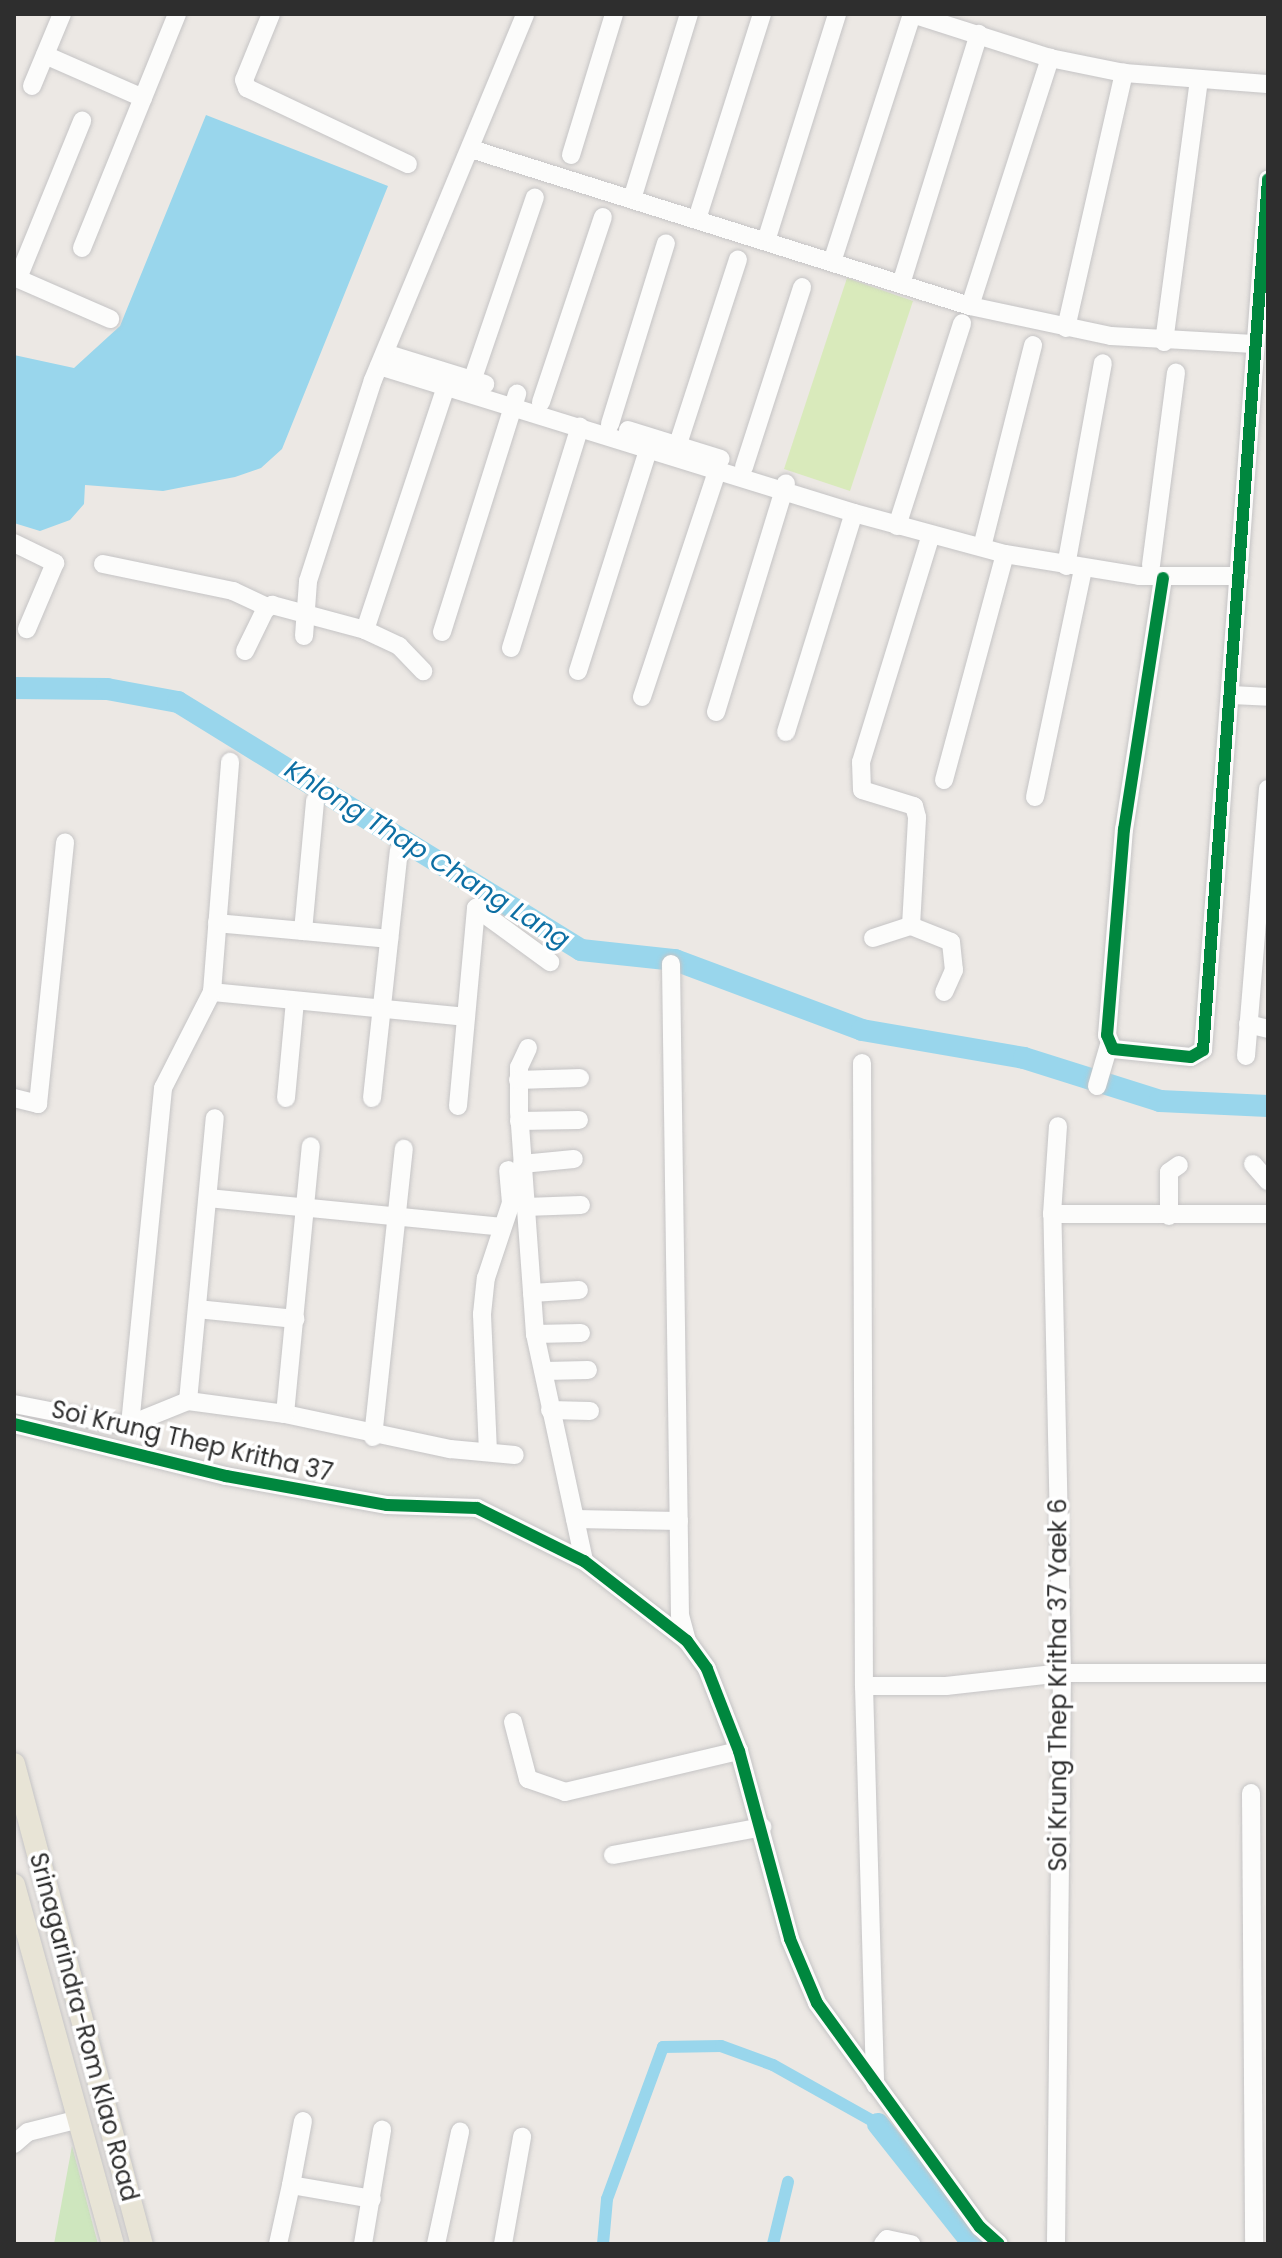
<!DOCTYPE html>
<style>
body{margin:0}
#map{position:relative;width:1282px;height:2258px;overflow:hidden;background:#ece8e4;font-family:Poppins,sans-serif}
div>[style]{position:absolute}
.green>*{inset:0;background:#cee6be}
.pitch>*{inset:0;background:#d9eabb}
.water>*{inset:0;background:#99d6ec}
.canal>*{height:12px;margin:-6px;padding:0 6px;transform-origin:6px;border-radius:6px;background:#99d6ec}
.river>*{height:22px;margin:-11px;padding:0 11px;transform-origin:11px;border-radius:11px;background:#99d6ec}
.roads{filter:drop-shadow(0 0 2px #c5c4c5) drop-shadow(0 0 2px #c5c4c5)}
.minor>*{height:18px;margin:-9px;padding:0 9px;transform-origin:9px;border-radius:9px;background:#fcfcfb}
.major>*{height:22px;margin:-11px;padding:0 11px;transform-origin:11px;border-radius:11px;background:#e8e4d6}
.cycleway>*{height:12px;margin:-6px;padding:0 6px;transform-origin:6px;border-radius:6px;background:#00873e}
span{translate:-50% -50%;white-space:nowrap;text-align:center;line-height:1.15;-webkit-text-stroke:7px #fff;paint-order:stroke}
.street-label{font-size:24px;color:#2e2e2e}
.water-label{font-size:26px;color:#0d6fa3;font-style:italic}
.frame{position:absolute;inset:0;border:16px solid #2e2e2e;pointer-events:none}
</style>
<div id="map">
<div class="green">
<div style="clip-path:polygon(72px 2146px,98px 2244px,54px 2244px)"></div>
</div>
<div class="pitch">
<div style="clip-path:polygon(847px 278px,913px 301px,850px 491px,784px 469px)"></div>
</div>
<div class="water">
<div style="clip-path:polygon(206px 115px,388px 186px,282px 449px,261px 468px,235px 477px,163px 491px,85px 485px,84px 504px,70px 520px,40px 531px,14px 523px,14px 355px,74px 368px,120px 326px)"></div>
</div>
<div class="canal">
<div style="left:603px;top:2244px;width:45px;rotate:-84.9deg"></div>
<div style="left:607px;top:2199px;width:162px;rotate:-69.8deg"></div>
<div style="left:663px;top:2047px;width:58px;rotate:-1deg"></div>
<div style="left:721px;top:2046px;width:55px;rotate:20.1deg"></div>
<div style="left:773px;top:2065px;width:120px;rotate:29.3deg"></div>
<div style="left:773px;top:2244px;width:64px;rotate:-76.4deg"></div>
</div>
<div class="river">
<div style="left:14px;top:688px;width:93px;rotate:0.6deg"></div>
<div style="left:107px;top:689px;width:72px;rotate:10.4deg"></div>
<div style="left:178px;top:702px;width:473px;rotate:31.6deg"></div>
<div style="left:581px;top:950px;width:95px;rotate:6.1deg"></div>
<div style="left:675px;top:960px;width:200px;rotate:20.5deg"></div>
<div style="left:862px;top:1030px;width:164px;rotate:9.8deg"></div>
<div style="left:1024px;top:1058px;width:143px;rotate:17.5deg"></div>
<div style="left:1160px;top:1101px;width:108px;rotate:2.7deg"></div>
<div style="left:878px;top:2124px;width:153px;rotate:51.6deg"></div>
</div>
<div class="roads">
<div class="minor">
<div style="left:271px;top:14px;width:71px;rotate:112.2deg"></div>
<div style="left:244px;top:80px;width:9px;rotate:69deg"></div>
<div style="left:247px;top:88px;width:178px;rotate:25.3deg"></div>
<div style="left:912px;top:14px;width:145px;rotate:17.7deg"></div>
<div style="left:1050px;top:58px;width:76px;rotate:11.5deg"></div>
<div style="left:1124px;top:73px;width:144px;rotate:4.4deg"></div>
<div style="left:45px;top:55px;width:107px;rotate:23.7deg"></div>
<div style="left:32px;top:86px;width:78px;rotate:-67.4deg"></div>
<div style="left:471px;top:149px;width:523px;rotate:17.47deg"></div>
<div style="left:970px;top:306px;width:144px;rotate:12deg"></div>
<div style="left:1111px;top:336px;width:143px;rotate:3.2deg"></div>
<div style="left:571px;top:155px;width:147px;rotate:-73deg"></div>
<div style="left:632px;top:199px;width:194px;rotate:-72.9deg"></div>
<div style="left:697px;top:219px;width:215px;rotate:-72.4deg"></div>
<div style="left:766px;top:241px;width:238px;rotate:-72.6deg"></div>
<div style="left:82px;top:248px;width:253px;rotate:-67.9deg"></div>
<div style="left:832px;top:262px;width:261px;rotate:-72.1deg"></div>
<div style="left:14px;top:277px;width:105px;rotate:23.6deg"></div>
<div style="left:18px;top:278px;width:170px;rotate:-67.8deg"></div>
<div style="left:901px;top:284px;width:262px;rotate:-72.7deg"></div>
<div style="left:970px;top:306px;width:261px;rotate:-72.1deg"></div>
<div style="left:1066px;top:328px;width:262px;rotate:-77.2deg"></div>
<div style="left:1164px;top:342px;width:263px;rotate:-82.4deg"></div>
<div style="left:385px;top:353px;width:105px;rotate:17.2deg"></div>
<div style="left:379px;top:366px;width:497px;rotate:17.2deg"></div>
<div style="left:854px;top:513px;width:156px;rotate:15.2deg"></div>
<div style="left:1005px;top:554px;width:136px;rotate:9.3deg"></div>
<div style="left:1139px;top:576px;width:100px"></div>
<div style="left:472px;top:381px;width:194px;rotate:-71.1deg"></div>
<div style="left:541px;top:402px;width:195px;rotate:-71.5deg"></div>
<div style="left:610px;top:424px;width:189px;rotate:-72.8deg"></div>
<div style="left:628px;top:430px;width:97px;rotate:17.3deg"></div>
<div style="left:678px;top:444px;width:194px;rotate:-72deg"></div>
<div style="left:744px;top:467px;width:189px;rotate:-72.1deg"></div>
<div style="left:897px;top:526px;width:213px;rotate:-72.2deg"></div>
<div style="left:984px;top:539px;width:200px;rotate:-75.8deg"></div>
<div style="left:14px;top:543px;width:46px;rotate:26deg"></div>
<div style="left:55px;top:563px;width:72px;rotate:113deg"></div>
<div style="left:103px;top:564px;width:133px;rotate:11.7deg"></div>
<div style="left:233px;top:591px;width:38px;rotate:25deg"></div>
<div style="left:1151px;top:565px;width:194px;rotate:-82.6deg"></div>
<div style="left:1066px;top:566px;width:206px;rotate:-79.7deg"></div>
<div style="left:1163px;top:578px;width:254px;rotate:98.8deg"></div>
<div style="left:1124px;top:829px;width:207px;rotate:94.7deg"></div>
<div style="left:1107px;top:1035px;width:15px;rotate:67deg"></div>
<div style="left:1113px;top:1049px;width:78px;rotate:5.9deg"></div>
<div style="left:1191px;top:1057px;width:14px;rotate:-30deg"></div>
<div style="left:1203px;top:1050px;width:873px;rotate:-85.73deg"></div>
<div style="left:365px;top:630px;width:257px;rotate:-71.6deg"></div>
<div style="left:442px;top:632px;width:250px;rotate:-72.5deg"></div>
<div style="left:304px;top:636px;width:55px;rotate:-85.8deg"></div>
<div style="left:308px;top:581px;width:211px;rotate:-72.1deg"></div>
<div style="left:373px;top:380px;width:396px;rotate:-67.4deg"></div>
<div style="left:511px;top:648px;width:232px;rotate:-72.7deg"></div>
<div style="left:245px;top:651px;width:46px;rotate:-64deg"></div>
<div style="left:265px;top:610px;width:9px;rotate:-36deg"></div>
<div style="left:272px;top:605px;width:96px;rotate:15deg"></div>
<div style="left:365px;top:630px;width:38px;rotate:25deg"></div>
<div style="left:399px;top:646px;width:35px;rotate:46deg"></div>
<div style="left:578px;top:671px;width:244px;rotate:-72.4deg"></div>
<div style="left:1232px;top:695px;width:36px;rotate:3deg"></div>
<div style="left:642px;top:697px;width:238px;rotate:-71.6deg"></div>
<div style="left:716px;top:712px;width:239px;rotate:-73deg"></div>
<div style="left:786px;top:732px;width:229px;rotate:-72.8deg"></div>
<div style="left:944px;top:780px;width:234px;rotate:-74.9deg"></div>
<div style="left:1035px;top:797px;width:233px;rotate:-78.1deg"></div>
<div style="left:217px;top:923px;width:173px;rotate:5.3deg"></div>
<div style="left:911px;top:926px;width:43px;rotate:21.8deg"></div>
<div style="left:951px;top:942px;width:28px;rotate:84deg"></div>
<div style="left:954px;top:970px;width:24px;rotate:114deg"></div>
<div style="left:303px;top:931px;width:131px;rotate:-84.7deg"></div>
<div style="left:873px;top:938px;width:40px;rotate:-18deg"></div>
<div style="left:911px;top:926px;width:109px;rotate:-86.8deg"></div>
<div style="left:917px;top:817px;width:11px;rotate:-105deg"></div>
<div style="left:914px;top:806px;width:54px;rotate:-162.9deg"></div>
<div style="left:862px;top:790px;width:28px;rotate:-92deg"></div>
<div style="left:861px;top:762px;width:238px;rotate:-72.9deg"></div>
<div style="left:671px;top:964px;width:651px;rotate:89.21deg"></div>
<div style="left:680px;top:1615px;width:27px;rotate:75deg"></div>
<div style="left:212px;top:992px;width:255px;rotate:5.6deg"></div>
<div style="left:1248px;top:1024px;width:21px;rotate:14deg"></div>
<div style="left:528px;top:1048px;width:21px;rotate:115deg"></div>
<div style="left:519px;top:1067px;width:44px;rotate:90deg"></div>
<div style="left:519px;top:1111px;width:224px;rotate:85.9deg"></div>
<div style="left:535px;top:1334px;width:232px;rotate:77.8deg"></div>
<div style="left:1246px;top:1056px;width:268px;rotate:-85.3deg"></div>
<div style="left:862px;top:1063px;width:623px;rotate:89.82deg"></div>
<div style="left:864px;top:1686px;width:399px;rotate:88.4deg"></div>
<div style="left:518px;top:1080px;width:62px;rotate:-1.8deg"></div>
<div style="left:1097px;top:1086px;width:43px;rotate:-73.7deg"></div>
<div style="left:14px;top:1098px;width:25px;rotate:14deg"></div>
<div style="left:38px;top:1104px;width:263px;rotate:-84.1deg"></div>
<div style="left:286px;top:1098px;width:97px;rotate:-84.7deg"></div>
<div style="left:372px;top:1098px;width:249px;rotate:-83.8deg"></div>
<div style="left:458px;top:1106px;width:199px;rotate:-84.8deg"></div>
<div style="left:476px;top:908px;width:92px;rotate:36.1deg"></div>
<div style="left:519px;top:1121px;width:60px;rotate:-1deg"></div>
<div style="left:522px;top:1164px;width:52px;rotate:-5.5deg"></div>
<div style="left:1253px;top:1164px;width:23px;rotate:49deg"></div>
<div style="left:208px;top:1198px;width:296px;rotate:5.6deg"></div>
<div style="left:525px;top:1207px;width:56px;rotate:-2deg"></div>
<div style="left:1052px;top:1214px;width:216px"></div>
<div style="left:1169px;top:1216px;width:44px;rotate:-90deg"></div>
<div style="left:1169px;top:1172px;width:12px;rotate:-35deg"></div>
<div style="left:532px;top:1293px;width:47px;rotate:-3.7deg"></div>
<div style="left:197px;top:1309px;width:99px;rotate:5.8deg"></div>
<div style="left:535px;top:1334px;width:46px;rotate:-1.2deg"></div>
<div style="left:545px;top:1371px;width:43px;rotate:-1.3deg"></div>
<div style="left:188px;top:1401px;width:98px;rotate:7.6deg"></div>
<div style="left:285px;top:1414px;width:169px;rotate:12deg"></div>
<div style="left:450px;top:1449px;width:65px;rotate:5.3deg"></div>
<div style="left:14px;top:1404px;width:114px;rotate:11.1deg"></div>
<div style="left:126px;top:1426px;width:67px;rotate:-22deg"></div>
<div style="left:188px;top:1401px;width:284px;rotate:-84.6deg"></div>
<div style="left:550px;top:1410px;width:40px;rotate:1.4deg"></div>
<div style="left:285px;top:1414px;width:269px;rotate:-84.5deg"></div>
<div style="left:14px;top:1424px;width:218px;rotate:13.8deg"></div>
<div style="left:226px;top:1476px;width:164px;rotate:10.2deg"></div>
<div style="left:387px;top:1505px;width:90px;rotate:1.9deg"></div>
<div style="left:477px;top:1508px;width:119px;rotate:26.4deg"></div>
<div style="left:584px;top:1561px;width:130px;rotate:37.8deg"></div>
<div style="left:687px;top:1641px;width:34px;rotate:54deg"></div>
<div style="left:707px;top:1669px;width:88px;rotate:68.7deg"></div>
<div style="left:739px;top:1751px;width:195px;rotate:74.8deg"></div>
<div style="left:790px;top:1939px;width:69px;rotate:67.1deg"></div>
<div style="left:817px;top:2003px;width:277px;rotate:54deg"></div>
<div style="left:980px;top:2227px;width:25px;rotate:42deg"></div>
<div style="left:130px;top:1425px;width:339px;rotate:-84.4deg"></div>
<div style="left:163px;top:1088px;width:108px;rotate:-63deg"></div>
<div style="left:212px;top:992px;width:231px;rotate:-85.5deg"></div>
<div style="left:373px;top:1437px;width:290px;rotate:-83.9deg"></div>
<div style="left:488px;top:1452px;width:138px;rotate:-92.5deg"></div>
<div style="left:482px;top:1314px;width:36px;rotate:-84deg"></div>
<div style="left:486px;top:1278px;width:79px;rotate:-71.6deg"></div>
<div style="left:511px;top:1203px;width:33px;rotate:-95deg"></div>
<div style="left:575px;top:1519px;width:104px;rotate:1.1deg"></div>
<div style="left:864px;top:1686px;width:82px"></div>
<div style="left:946px;top:1686px;width:117px;rotate:-6.4deg"></div>
<div style="left:1062px;top:1673px;width:206px"></div>
<div style="left:513px;top:1722px;width:59px;rotate:75.3deg"></div>
<div style="left:528px;top:1779px;width:39px;rotate:19deg"></div>
<div style="left:565px;top:1792px;width:179px;rotate:-13.3deg"></div>
<div style="left:1251px;top:1793px;width:451px;rotate:89.6deg"></div>
<div style="left:613px;top:1855px;width:152px;rotate:-10.6deg"></div>
<div style="left:14px;top:2144px;width:18px;rotate:-41deg"></div>
<div style="left:28px;top:2132px;width:53px;rotate:-14.3deg"></div>
<div style="left:291px;top:2185px;width:65px;rotate:-79.4deg"></div>
<div style="left:278px;top:2244px;width:60px;rotate:-77.6deg"></div>
<div style="left:291px;top:2185px;width:82px;rotate:9.8deg"></div>
<div style="left:363px;top:2244px;width:116px;rotate:-80.5deg"></div>
<div style="left:436px;top:2244px;width:115px;rotate:-77.9deg"></div>
<div style="left:503px;top:2244px;width:109px;rotate:-79.9deg"></div>
<div style="left:883px;top:2244px;width:6px;rotate:-51deg"></div>
<div style="left:887px;top:2239px;width:25px;rotate:12deg"></div>
<div style="left:1056px;top:2244px;width:571px;rotate:-89.4deg"></div>
<div style="left:1062px;top:1673px;width:459px;rotate:-91.2deg"></div>
<div style="left:1052px;top:1214px;width:88px;rotate:-86.1deg"></div>
</div>
<div class="major">
<div style="left:14px;top:1764px;width:497px;rotate:75.1deg"></div>
<div style="left:14px;top:1885px;width:372px;rotate:74.6deg"></div>
</div>
</div>
<div class="cycleway">
<div style="left:1163px;top:578px;width:254px;rotate:98.8deg"></div>
<div style="left:1124px;top:829px;width:207px;rotate:94.7deg"></div>
<div style="left:1107px;top:1035px;width:15px;rotate:67deg"></div>
<div style="left:1113px;top:1049px;width:78px;rotate:5.9deg"></div>
<div style="left:1191px;top:1057px;width:14px;rotate:-30deg"></div>
<div style="left:1203px;top:1050px;width:873px;rotate:-85.73deg"></div>
<div style="left:14px;top:1424px;width:218px;rotate:13.8deg"></div>
<div style="left:226px;top:1476px;width:164px;rotate:10.2deg"></div>
<div style="left:387px;top:1505px;width:90px;rotate:1.9deg"></div>
<div style="left:477px;top:1508px;width:119px;rotate:26.4deg"></div>
<div style="left:584px;top:1561px;width:130px;rotate:37.8deg"></div>
<div style="left:687px;top:1641px;width:34px;rotate:54deg"></div>
<div style="left:707px;top:1669px;width:88px;rotate:68.7deg"></div>
<div style="left:739px;top:1751px;width:195px;rotate:74.8deg"></div>
<div style="left:790px;top:1939px;width:69px;rotate:67.1deg"></div>
<div style="left:817px;top:2003px;width:277px;rotate:54deg"></div>
<div style="left:980px;top:2227px;width:25px;rotate:42deg"></div>
</div>
<div class="street-label">
<span style="left:192px;top:1441px;rotate:13deg">Soi Krung Thep Kritha 37</span>
<span style="left:1058px;top:1685px;rotate:-90deg">Soi Krung Thep Kritha 37 Yaek 6</span>
<span style="left:84px;top:2027px;rotate:75deg">Srinagarindra-Rom Klao Road</span>
</div>
<div class="water-label">
<span style="left:427px;top:855px;rotate:32deg">Khlong Thap Chang Lang</span>
</div>
<div class="frame"></div>
</div>
